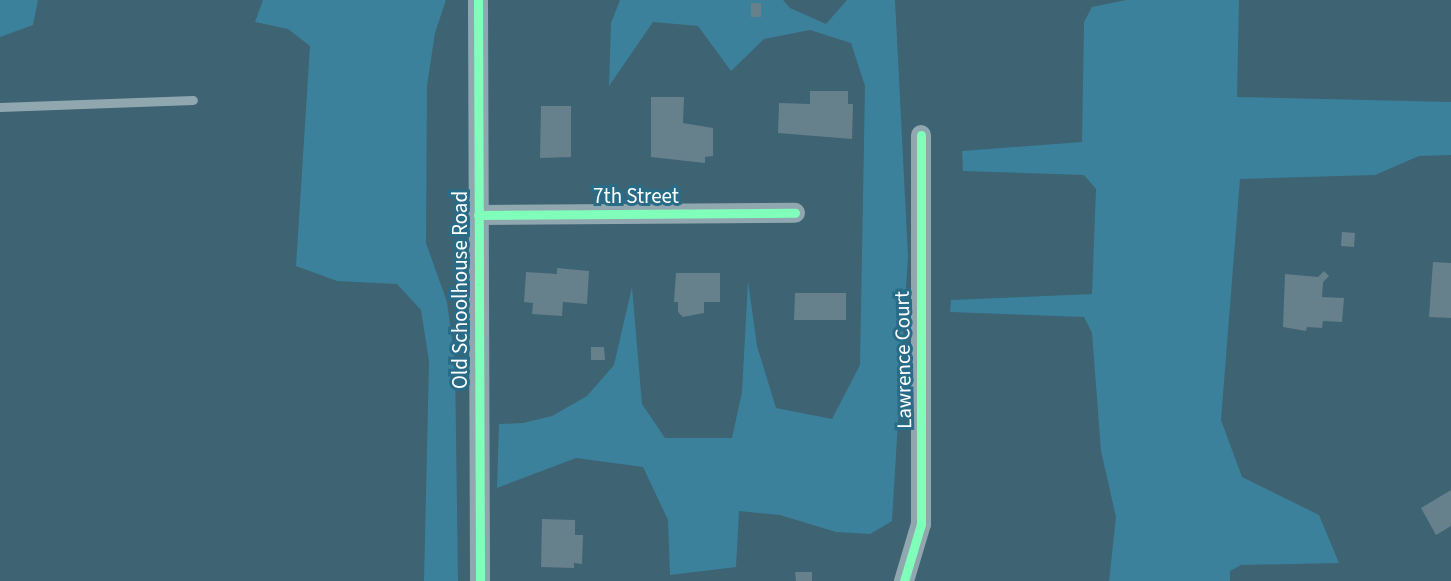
<!DOCTYPE html>
<style>
body{margin:0}
#map{position:relative;width:1451px;height:581px;overflow:hidden;background:#3e6372;font-family:"Source Sans 3",sans-serif}
div>[style]{position:absolute}
.green>*{inset:0;background:#3b819c}
.building>*{inset:0;background:#66818c}
.lane>*{height:9px;margin:-4.5px;padding:0 4.5px;transform-origin:4.5px;border-radius:4.5px;background:#91a7b0}
.street>*{height:20px;margin:-10px;padding:0 10px;transform-origin:10px;border-radius:10px;background:#91a7b0}
.cycleway>*{height:9px;margin:-4.5px;padding:0 4.5px;transform-origin:4.5px;border-radius:4.5px;background:#80ffba}
span{translate:-50% -50%;white-space:nowrap;text-align:center;line-height:1.15;-webkit-text-stroke:6px #286c88;paint-order:stroke}
.street-label{font-size:21px;color:#fff}
</style>
<div id="map">
<div class="green">
<div style="clip-path:polygon(0 0,38px 0,33px 25px,0 37px)"></div>
<div style="clip-path:polygon(263px 0,446px 0,435px 33px,427px 86px,426px 243px,447px 302px,455px 361px,458px 581px,424px 581px,429px 361px,421px 310px,397px 284px,337px 281px,296px 266px,310px 46px,288px 29px,255px 22px)"></div>
<div style="clip-path:polygon(620px 0,783px 0,790px 8px,826px 24px,847px 0,895px 0,908px 256px,892px 521px,870px 534px,836px 532px,780px 515px,739px 511px,736px 567px,670px 575px,668px 520px,643px 467px,576px 458px,497px 488px,499px 424px,523px 423px,552px 416px,587px 396px,614px 365px,632px 287px,642px 404px,665px 438px,732px 438px,742px 392px,748px 281px,757px 346px,776px 408px,832px 419px,860px 365px,865px 86px,851px 43px,810px 30px,764px 39px,731px 71px,698px 26px,653px 22px,609px 86px,611px 23px)"></div>
<div style="clip-path:polygon(1126px 0,1239px 0,1237px 97px,1451px 102px,1451px 155px,1419px 156px,1375px 175px,1240px 179px,1221px 420px,1242px 477px,1319px 515px,1339px 563px,1241px 565px,1230px 571px,1230px 581px,1109px 581px,1116px 517px,1101px 451px,1092px 333px,1084px 317px,950px 312px,951px 300px,1092px 294px,1096px 189px,1084px 175px,963px 171px,962px 151px,1082px 142px,1084px 22px,1092px 7px)"></div>
</div>
<div class="building">
<div style="clip-path:polygon(751px 3px,761px 3px,761px 17px,751px 17px)"></div>
<div style="clip-path:polygon(810px 91px,848px 91px,848px 104px,853px 104px,852px 139px,778px 133px,779px 103px,810px 104px)"></div>
<div style="clip-path:polygon(651px 97px,684px 97px,683px 123px,713px 128px,713px 156px,705px 157px,705px 163px,651px 157px)"></div>
<div style="clip-path:polygon(541px 106px,571px 106px,571px 157px,540px 158px)"></div>
<div style="clip-path:polygon(1342px 232px,1355px 233px,1354px 247px,1341px 246px)"></div>
<div style="clip-path:polygon(1433px 262px,1451px 263px,1451px 318px,1429px 317px)"></div>
<div style="clip-path:polygon(557px 268px,589px 271px,587px 304px,563px 302px,562px 316px,532px 314px,533px 303px,524px 302px,526px 272px,557px 274px)"></div>
<div style="clip-path:polygon(1324px 271px,1329px 276px,1323px 282px,1322px 297px,1344px 298px,1342px 322px,1323px 321px,1322px 328px,1307px 327px,1306px 331px,1283px 327px,1285px 274px,1318px 277px)"></div>
<div style="clip-path:polygon(676px 273px,720px 273px,720px 302px,704px 302px,704px 313px,683px 317px,678px 312px,678px 302px,674px 302px)"></div>
<div style="clip-path:polygon(795px 293px,846px 293px,846px 320px,794px 320px)"></div>
<div style="clip-path:polygon(591px 347px,604px 347px,605px 360px,591px 360px)"></div>
<div style="clip-path:polygon(1451px 490px,1451px 526px,1436px 535px,1421px 508px)"></div>
<div style="clip-path:polygon(542px 519px,575px 520px,575px 535px,583px 535px,582px 564px,574px 563px,574px 568px,541px 567px)"></div>
<div style="clip-path:polygon(795px 572px,812px 572px,812px 581px,796px 581px)"></div>
</div>
<div class="lane">
<div style="left:0;top:107px;width:193px;rotate:-2.1deg"></div>
</div>
<div class="street">
<div style="left:478px;top:0;width:581px;rotate:89.8deg"></div>
<div style="left:478px;top:215px;width:317px;rotate:-0.4deg"></div>
<div style="left:904px;top:581px;width:59px;rotate:-73.4deg"></div>
<div style="left:921px;top:524px;width:389px;rotate:-90deg"></div>
</div>
<div class="cycleway">
<div style="left:478px;top:0;width:581px;rotate:89.8deg"></div>
<div style="left:478px;top:215px;width:317px;rotate:-0.4deg"></div>
<div style="left:904px;top:581px;width:59px;rotate:-73.4deg"></div>
<div style="left:921px;top:524px;width:389px;rotate:-90deg"></div>
</div>
<div class="street-label">
<span style="left:636px;top:196px">7th Street</span>
<span style="left:460px;top:290px;rotate:-90deg">Old Schoolhouse Road</span>
<span style="left:903px;top:360px;rotate:-91deg">Lawrence Court</span>
</div>
</div>
